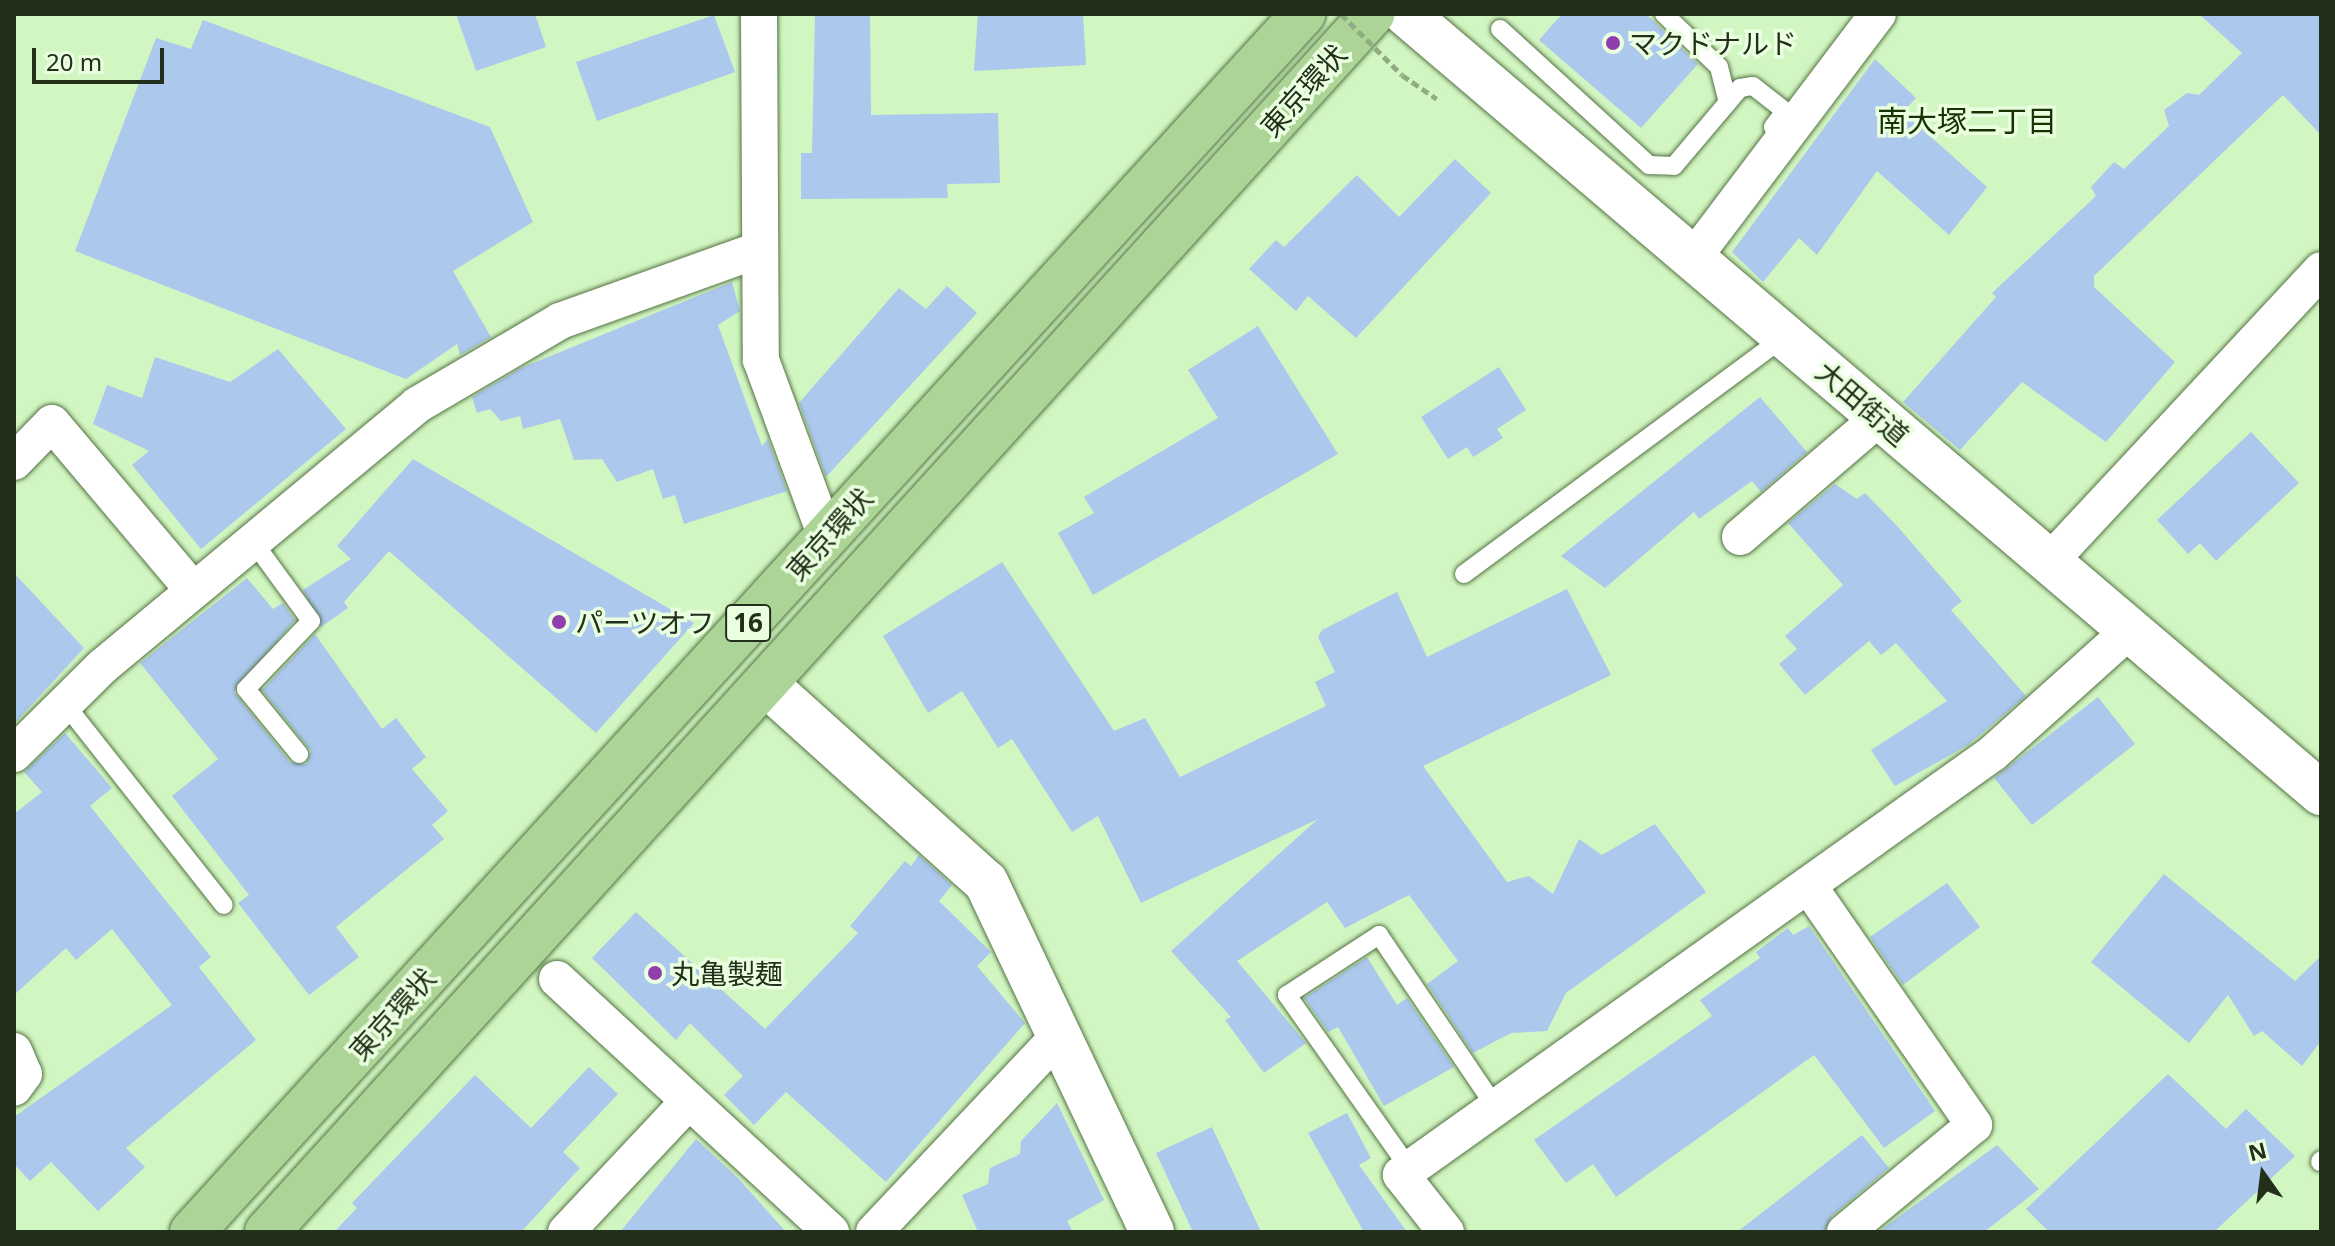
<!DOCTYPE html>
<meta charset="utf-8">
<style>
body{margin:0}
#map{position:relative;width:2335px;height:1246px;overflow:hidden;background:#d2f6c1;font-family:"Noto Sans","Noto Sans JP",sans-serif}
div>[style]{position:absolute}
.building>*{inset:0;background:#adc8ed}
.path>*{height:5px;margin-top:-2.5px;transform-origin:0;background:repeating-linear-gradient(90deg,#91ac83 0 8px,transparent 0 12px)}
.roads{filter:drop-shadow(0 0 2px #547344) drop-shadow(0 0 2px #547344)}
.service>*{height:18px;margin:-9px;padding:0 9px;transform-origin:9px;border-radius:9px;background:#fff}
.minor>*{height:36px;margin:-18px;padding:0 18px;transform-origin:18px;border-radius:18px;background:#fff}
.tertiary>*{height:44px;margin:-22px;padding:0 22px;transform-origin:22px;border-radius:22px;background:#fff}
.trunk>*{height:44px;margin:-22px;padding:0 22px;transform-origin:22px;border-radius:22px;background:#abd496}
.path-bridge>*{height:5px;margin-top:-2.5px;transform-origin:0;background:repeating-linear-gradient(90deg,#91ac83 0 8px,transparent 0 12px)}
.dots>*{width:22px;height:22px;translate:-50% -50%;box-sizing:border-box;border:4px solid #e9ffdf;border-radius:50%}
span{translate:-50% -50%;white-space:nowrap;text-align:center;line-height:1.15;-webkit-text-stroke:7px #e9ffdf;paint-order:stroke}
.shield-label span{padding:2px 6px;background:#e9ffdf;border:2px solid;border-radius:6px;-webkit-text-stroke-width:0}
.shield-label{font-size:26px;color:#22301b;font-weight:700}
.poi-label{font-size:28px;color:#22301b}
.left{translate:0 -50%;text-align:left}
.street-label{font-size:28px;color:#22301b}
.neighbourhood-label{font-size:30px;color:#173304}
.frame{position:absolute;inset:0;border:16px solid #22301b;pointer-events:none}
.north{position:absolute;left:2223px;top:1134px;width:80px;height:80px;-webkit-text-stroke:6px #e9ffdf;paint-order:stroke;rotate:346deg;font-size:22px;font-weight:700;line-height:32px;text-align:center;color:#22301b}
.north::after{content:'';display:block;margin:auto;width:28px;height:36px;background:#22301b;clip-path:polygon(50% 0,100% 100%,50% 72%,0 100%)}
.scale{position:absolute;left:32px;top:48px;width:132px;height:36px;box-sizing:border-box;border:4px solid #22301b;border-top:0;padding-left:10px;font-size:24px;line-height:28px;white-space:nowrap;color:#22301b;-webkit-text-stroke:6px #e9ffdf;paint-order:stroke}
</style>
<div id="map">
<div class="building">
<div style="clip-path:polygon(456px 14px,535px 14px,546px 47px,476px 71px)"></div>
<div style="clip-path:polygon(815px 14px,870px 14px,871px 115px,998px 113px,1000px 183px,947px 184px,948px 198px,801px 199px,801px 153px,812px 153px)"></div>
<div style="clip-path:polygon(978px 14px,1083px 14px,1086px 65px,974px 71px)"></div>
<div style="clip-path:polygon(1562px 14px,1646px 14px,1698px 64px,1641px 128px,1539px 40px)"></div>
<div style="clip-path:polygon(2199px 14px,2321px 14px,2321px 135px,2283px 95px,2094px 276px,2094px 287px,2175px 362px,2106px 442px,2022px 382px,1960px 450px,1903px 402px,1996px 297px,1992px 293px,2096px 196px,2091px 187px,2114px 162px,2124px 169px,2169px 126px,2164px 110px,2187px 93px,2199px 95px,2242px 53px)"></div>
<div style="clip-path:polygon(714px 15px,735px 72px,597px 121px,576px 62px)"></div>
<div style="clip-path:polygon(203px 20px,490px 127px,533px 222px,453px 271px,491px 337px,460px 355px,457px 344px,406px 379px,75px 251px,156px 38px,191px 49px)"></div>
<div style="clip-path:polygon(1875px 59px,1916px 98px,1903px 112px,1987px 187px,1949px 235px,1877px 171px,1817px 255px,1799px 238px,1763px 282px,1732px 252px)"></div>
<div style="clip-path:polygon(1455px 159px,1491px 193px,1356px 338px,1308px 296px,1296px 311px,1249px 269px,1276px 240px,1284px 247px,1357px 175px,1399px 217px)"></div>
<div style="clip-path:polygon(732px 282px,740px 311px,718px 325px,762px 446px,768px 439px,787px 491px,684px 524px,675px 495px,663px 499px,653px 469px,617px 482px,602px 459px,574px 460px,560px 419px,523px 429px,520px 416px,501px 421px,490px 409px,477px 413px,472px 397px,521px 368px)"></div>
<div style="clip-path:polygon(947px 286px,977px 313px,826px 477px,799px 403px,899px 288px,926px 309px)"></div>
<div style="clip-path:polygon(1258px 326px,1338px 454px,1093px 595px,1058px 533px,1094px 513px,1084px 497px,1218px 418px,1188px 370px)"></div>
<div style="clip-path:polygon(278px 349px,346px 429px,201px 549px,132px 465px,149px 451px,93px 424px,107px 385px,142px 398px,155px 357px,230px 382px)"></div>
<div style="clip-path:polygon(1499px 367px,1526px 410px,1497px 429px,1503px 438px,1473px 457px,1467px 447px,1448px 459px,1421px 417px)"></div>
<div style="clip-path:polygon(1760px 397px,1807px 452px,1761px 492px,1752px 481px,1699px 519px,1694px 512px,1605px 588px,1561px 556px)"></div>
<div style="clip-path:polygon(2251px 432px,2299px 483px,2216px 561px,2200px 543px,2188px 554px,2157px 520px)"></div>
<div style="clip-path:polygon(413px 459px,694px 623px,596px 733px,389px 551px,344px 602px,348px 608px,321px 627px,303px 590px,351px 559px,337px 546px)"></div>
<div style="clip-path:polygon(1835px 484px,1857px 499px,1865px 493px,1898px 527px,1962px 601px,1951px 610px,2026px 696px,1968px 745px,1895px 786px,1871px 750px,1947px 701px,1896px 643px,1881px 655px,1869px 641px,1805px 695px,1779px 664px,1797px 649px,1785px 636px,1843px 585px,1788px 523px)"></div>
<div style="clip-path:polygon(1002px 562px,1114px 731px,1145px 718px,1180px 777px,1326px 706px,1315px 682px,1335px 672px,1318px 637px,1322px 630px,1397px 592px,1427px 657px,1567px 589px,1611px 675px,1423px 766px,1507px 882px,1529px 876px,1553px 894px,1579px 839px,1602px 855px,1655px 824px,1706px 892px,1566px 993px,1547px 1031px,1511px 1033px,1473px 1053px,1427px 984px,1458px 961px,1409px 895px,1345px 928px,1327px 902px,1237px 961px,1306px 1043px,1264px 1073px,1225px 1020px,1231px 1017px,1171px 951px,1318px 819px,1141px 903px,1098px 816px,1072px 832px,1012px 739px,998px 748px,962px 691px,928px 713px,883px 636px)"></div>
<div style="clip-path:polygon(14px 573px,84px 648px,14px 724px)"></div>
<div style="clip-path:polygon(247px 578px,273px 609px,283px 603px,295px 620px,234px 692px,290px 762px,306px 764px,311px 751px,262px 690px,315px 634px,382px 729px,396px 718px,426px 757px,412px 769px,448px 811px,432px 825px,444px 839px,336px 927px,359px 957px,309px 995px,238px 903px,249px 895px,172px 796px,218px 759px,140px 663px)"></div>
<div style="clip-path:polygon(2098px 697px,2135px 744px,2032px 825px,1994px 778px)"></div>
<div style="clip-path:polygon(65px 733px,112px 788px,90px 806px,211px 957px,199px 967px,256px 1040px,126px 1148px,145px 1167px,98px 1211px,51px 1162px,30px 1181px,14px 1164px,14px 1117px,172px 1005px,112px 929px,76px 960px,66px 948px,14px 995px,14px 814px,42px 792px,24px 772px)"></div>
<div style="clip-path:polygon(919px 855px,952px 885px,939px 901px,991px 952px,977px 966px,1025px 1023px,886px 1182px,786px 1092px,754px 1125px,724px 1095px,743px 1076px,690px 1023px,676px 1040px,592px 958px,636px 912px,765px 1029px,858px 933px,850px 926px,905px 861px,911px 866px)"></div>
<div style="clip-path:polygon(2164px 874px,2295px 981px,2321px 956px,2321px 1041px,2302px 1066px,2262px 1031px,2254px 1036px,2228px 995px,2189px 1043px,2091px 962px)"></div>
<div style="clip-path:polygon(1947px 883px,1980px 927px,1903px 985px,1870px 937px)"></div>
<div style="clip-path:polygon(1809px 926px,1935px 1111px,1884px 1148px,1814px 1055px,1616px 1197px,1593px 1164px,1566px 1183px,1534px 1140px,1712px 1016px,1700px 1000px,1760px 958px,1756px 952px,1788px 928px,1793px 935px)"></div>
<div style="clip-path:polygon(1367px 957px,1397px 1005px,1407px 998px,1454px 1067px,1384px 1106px,1338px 1027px,1328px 1032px,1304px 998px)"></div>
<div style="clip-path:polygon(589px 1067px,618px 1094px,563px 1152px,580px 1168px,521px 1232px,334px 1232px,357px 1208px,352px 1203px,475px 1075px,531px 1128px)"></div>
<div style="clip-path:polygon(2168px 1074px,2226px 1129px,2246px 1109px,2295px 1156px,2214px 1232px,2049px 1232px,2026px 1209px)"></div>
<div style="clip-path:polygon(1057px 1103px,1104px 1200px,1067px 1221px,1073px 1232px,978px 1232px,962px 1195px,988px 1184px,990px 1168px,1020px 1154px,1021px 1141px)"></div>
<div style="clip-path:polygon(1347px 1113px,1371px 1158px,1359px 1165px,1407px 1232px,1364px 1232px,1308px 1133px)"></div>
<div style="clip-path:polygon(1212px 1127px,1261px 1232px,1193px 1232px,1156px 1153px)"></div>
<div style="clip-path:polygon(1862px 1135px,1889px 1168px,1832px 1216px,1825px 1232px,1737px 1232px)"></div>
<div style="clip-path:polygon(696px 1139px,738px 1178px,786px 1232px,620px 1232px)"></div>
<div style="clip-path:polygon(1997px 1145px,2039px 1189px,1984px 1232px,1878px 1232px)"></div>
</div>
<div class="path">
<div style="left:1402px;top:75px;width:42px;rotate:34.4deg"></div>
</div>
<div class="roads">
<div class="service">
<div style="left:1664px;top:14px;width:76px;rotate:43.9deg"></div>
<div style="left:1719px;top:67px;width:33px;rotate:76deg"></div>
<div style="left:1500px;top:29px;width:202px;rotate:42.4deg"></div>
<div style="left:1649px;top:165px;width:25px;rotate:2deg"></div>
<div style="left:1674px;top:166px;width:102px;rotate:-49.8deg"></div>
<div style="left:1740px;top:88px;width:13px;rotate:-9deg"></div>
<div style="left:1753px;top:86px;width:41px;rotate:38deg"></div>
<div style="left:1785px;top:111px;width:20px;rotate:127deg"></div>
<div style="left:252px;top:540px;width:100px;rotate:53.9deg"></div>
<div style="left:311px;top:621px;width:94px;rotate:133.7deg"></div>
<div style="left:246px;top:689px;width:84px;rotate:50.8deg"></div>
<div style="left:1464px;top:574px;width:400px;rotate:-36.5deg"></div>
<div style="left:65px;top:704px;width:256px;rotate:51.7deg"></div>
<div style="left:2320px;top:1162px;width:2px;rotate:-63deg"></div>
<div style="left:1409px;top:1168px;width:212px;rotate:-125.2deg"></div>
<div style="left:1287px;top:995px;width:110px;rotate:-33.1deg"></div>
<div style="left:1379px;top:935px;width:205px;rotate:55.9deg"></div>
</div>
<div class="minor">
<div style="left:759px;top:14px;width:346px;rotate:89.7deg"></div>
<div style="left:761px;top:360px;width:189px;rotate:69.8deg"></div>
<div style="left:1694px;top:257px;width:305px;rotate:-52.9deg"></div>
<div style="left:14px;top:462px;width:54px;rotate:-45.7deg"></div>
<div style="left:52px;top:423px;width:219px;rotate:49.8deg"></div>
<div style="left:1740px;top:537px;width:183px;rotate:-40.6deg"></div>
<div style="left:2049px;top:562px;width:399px;rotate:-47deg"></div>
<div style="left:14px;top:754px;width:125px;rotate:-44.7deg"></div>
<div style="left:103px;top:666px;width:408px;rotate:-39.7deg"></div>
<div style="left:417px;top:405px;width:166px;rotate:-30.4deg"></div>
<div style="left:560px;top:321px;width:207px;rotate:-19.7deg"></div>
<div style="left:1808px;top:885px;width:292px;rotate:55.3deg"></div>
<div style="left:1974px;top:1125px;width:168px;rotate:140.3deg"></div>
<div style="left:557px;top:979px;width:373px;rotate:42.7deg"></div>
<div style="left:14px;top:1051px;width:25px;rotate:67deg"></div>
<div style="left:24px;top:1074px;width:17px;rotate:126deg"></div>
<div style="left:566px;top:1232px;width:180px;rotate:-46.8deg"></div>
<div style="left:874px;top:1232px;width:267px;rotate:-46.7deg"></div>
<div style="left:1446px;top:1232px;width:73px;rotate:-128.3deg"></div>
<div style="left:1401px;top:1175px;width:727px;rotate:-35.48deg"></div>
<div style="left:1993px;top:753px;width:184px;rotate:-41.9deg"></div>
</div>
<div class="tertiary">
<div style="left:1406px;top:14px;width:1202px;rotate:40.41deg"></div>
<div style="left:768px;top:686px;width:293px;rotate:42deg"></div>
<div style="left:986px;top:882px;width:387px;rotate:64.6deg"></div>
</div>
<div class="trunk">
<div style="left:192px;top:1232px;width:1649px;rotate:-47.63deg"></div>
<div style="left:267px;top:1232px;width:1645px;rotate:-47.78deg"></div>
</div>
</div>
<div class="path-bridge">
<div style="left:1341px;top:14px;width:86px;rotate:45deg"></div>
</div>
<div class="dots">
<div style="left:1613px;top:43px;background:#903ead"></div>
<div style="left:559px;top:622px;background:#903ead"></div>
<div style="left:655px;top:973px;background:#903ead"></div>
</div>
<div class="shield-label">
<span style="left:748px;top:623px">16</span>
</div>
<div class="poi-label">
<span class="left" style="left:1629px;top:43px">マクドナルド</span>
<span class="left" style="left:575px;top:622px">パーツオフ</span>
<span class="left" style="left:671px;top:973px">丸亀製麺</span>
</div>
<div class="street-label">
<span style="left:1303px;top:90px;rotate:-48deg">東京環状</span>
<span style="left:1863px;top:403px;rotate:41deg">大田街道</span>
<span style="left:829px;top:534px;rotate:-48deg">東京環状</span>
<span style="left:392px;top:1014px;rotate:-48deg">東京環状</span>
</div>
<div class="neighbourhood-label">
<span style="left:1967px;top:121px">南大塚二丁目</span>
</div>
<div class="frame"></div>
<div class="north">N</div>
<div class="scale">20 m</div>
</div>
